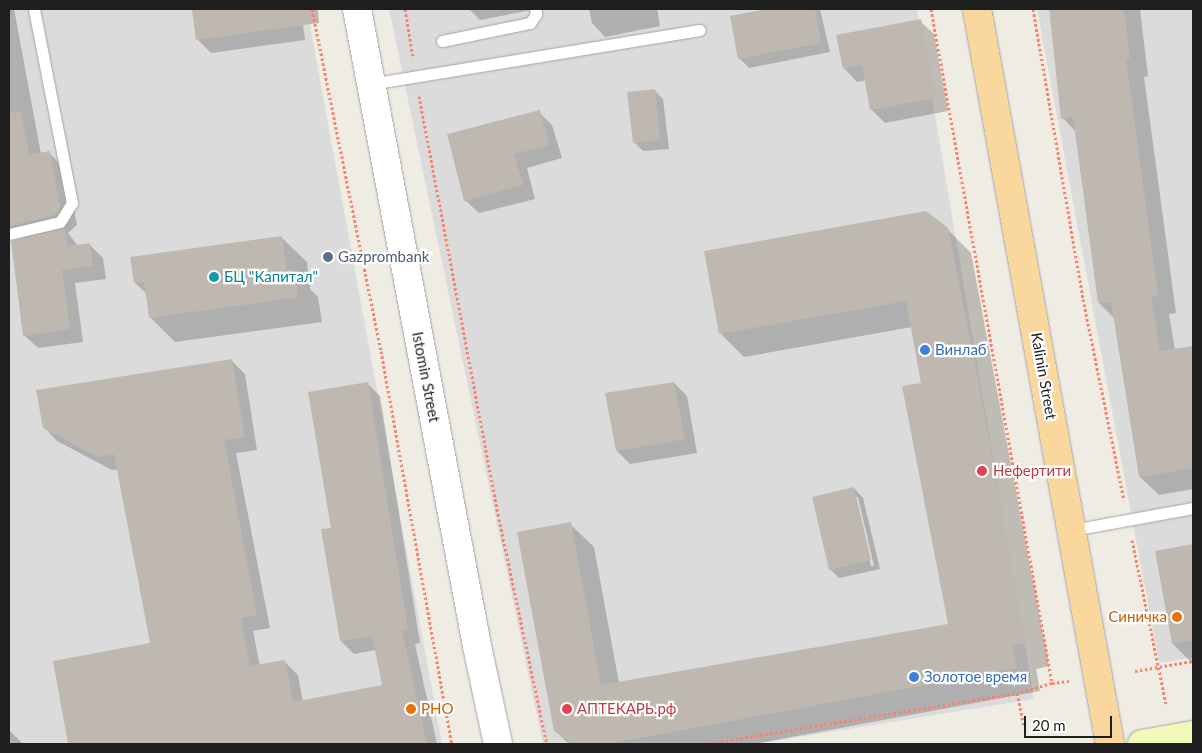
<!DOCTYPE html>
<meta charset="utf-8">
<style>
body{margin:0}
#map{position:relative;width:1202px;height:753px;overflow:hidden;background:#efece4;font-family:Lato,sans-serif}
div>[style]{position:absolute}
.residential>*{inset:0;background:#dcdbdb}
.shadow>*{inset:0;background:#0003}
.building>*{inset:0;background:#bfb8b0}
.path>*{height:3px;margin-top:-1.5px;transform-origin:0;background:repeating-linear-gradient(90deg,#f7836c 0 2.5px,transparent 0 5px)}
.roads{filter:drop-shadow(0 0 1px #a5a5a5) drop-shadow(0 0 1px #a5a5a5)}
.service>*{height:11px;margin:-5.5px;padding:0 5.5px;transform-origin:5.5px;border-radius:5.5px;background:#fff}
.tertiary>*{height:28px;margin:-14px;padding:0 14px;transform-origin:14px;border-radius:14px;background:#fff}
.secondary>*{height:28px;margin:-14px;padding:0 14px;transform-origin:14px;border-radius:14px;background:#f1f8b8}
.primary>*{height:28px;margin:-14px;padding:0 14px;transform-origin:14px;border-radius:14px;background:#fad79d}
.dots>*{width:14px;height:14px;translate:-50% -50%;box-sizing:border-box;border:2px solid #fff;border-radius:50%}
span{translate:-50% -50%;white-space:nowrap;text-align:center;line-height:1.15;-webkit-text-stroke:4.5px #fff;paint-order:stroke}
.service-label{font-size:15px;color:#4e5e75}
.left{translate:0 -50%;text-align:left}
.culture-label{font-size:15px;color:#0d838f}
.shop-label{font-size:15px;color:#366cbe}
.street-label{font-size:15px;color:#1e1e1e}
.health-label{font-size:15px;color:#be3a42}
.food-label{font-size:15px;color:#c56008}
.right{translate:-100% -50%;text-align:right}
.frame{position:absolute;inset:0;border:10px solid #1e1e1e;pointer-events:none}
.scale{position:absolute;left:1024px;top:716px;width:88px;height:22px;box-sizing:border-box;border:2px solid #1e1e1e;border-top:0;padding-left:6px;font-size:15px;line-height:18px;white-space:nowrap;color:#1e1e1e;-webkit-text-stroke:4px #fff;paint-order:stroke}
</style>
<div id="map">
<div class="residential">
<div style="clip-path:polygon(9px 9px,307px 9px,442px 744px,9px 744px)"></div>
<div style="clip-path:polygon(389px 9px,917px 9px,1034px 699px,756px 744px,543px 744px)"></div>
<div style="clip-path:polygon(1037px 9px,1193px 9px,1193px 658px,1159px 663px)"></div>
</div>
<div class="shadow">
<div style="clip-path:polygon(9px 9px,14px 9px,41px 154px,49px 153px,66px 170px,77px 225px,68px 233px,78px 246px,90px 245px,103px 258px,106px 279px,75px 283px,83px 342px,38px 348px,24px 335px,23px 239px,20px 236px,9px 238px)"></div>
<div style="clip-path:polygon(193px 9px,301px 9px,305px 40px,211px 53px,198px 40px)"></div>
<div style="clip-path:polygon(469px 9px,537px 9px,480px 20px)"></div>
<div style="clip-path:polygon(589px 9px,657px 9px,660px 26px,605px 37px,592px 23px)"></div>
<div style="clip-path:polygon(773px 9px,820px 9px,830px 52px,749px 68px,740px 59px,731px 17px)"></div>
<div style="clip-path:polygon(1050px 9px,1140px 9px,1148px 76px,1144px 77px,1176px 313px,1169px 314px,1175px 350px,1193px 347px,1193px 489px,1159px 495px,1140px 477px,1115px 319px,1099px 303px,1076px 132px,1063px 118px)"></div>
<div style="clip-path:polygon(920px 21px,934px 34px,948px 111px,885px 123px,871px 109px,866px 80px,857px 82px,844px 68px)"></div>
<div style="clip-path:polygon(654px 90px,663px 99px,669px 149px,643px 151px,634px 142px)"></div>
<div style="clip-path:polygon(539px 112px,552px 125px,562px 158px,527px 168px,535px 199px,479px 213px,465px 200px)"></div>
<div style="clip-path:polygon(947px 229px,971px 253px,1049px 666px,1036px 669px,1040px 691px,754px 744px,569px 744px,555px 731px,570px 524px,594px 547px,619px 683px,950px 625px,923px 384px,912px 327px,744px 357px,721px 334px,706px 252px)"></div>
<div style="clip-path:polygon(281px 237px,307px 262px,310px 289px,318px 297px,322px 322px,175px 342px,150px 317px,147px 294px,135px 283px)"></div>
<div style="clip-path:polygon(232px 361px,245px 374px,257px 450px,236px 453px,270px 628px,253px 631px,260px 666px,284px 661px,298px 675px,303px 702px,384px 686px,376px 650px,354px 654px,341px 641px,332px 529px,367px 383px,380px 396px,420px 643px,415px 644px,437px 744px,70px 744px,54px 662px,151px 644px,118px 469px,112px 470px,57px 441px,44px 427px)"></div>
<div style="clip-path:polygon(674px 383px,687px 396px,697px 453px,630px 464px,617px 451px)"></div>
<div style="clip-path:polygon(evenodd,854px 488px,863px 498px,880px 569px,839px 578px,830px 569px,854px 488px,855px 497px,858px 497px,874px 566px,871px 566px,855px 497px)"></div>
<div style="clip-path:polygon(1193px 546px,1193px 664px,1173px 644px,1156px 552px)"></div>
<div style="clip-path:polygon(9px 730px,22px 743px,22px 744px,9px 744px)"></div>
</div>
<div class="building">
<div style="clip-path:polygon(192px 9px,318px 9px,319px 23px,196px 40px)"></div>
<div style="clip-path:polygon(766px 9px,815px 9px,821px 43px,738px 59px,730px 16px)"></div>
<div style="clip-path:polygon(1049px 9px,1124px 9px,1130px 58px,1126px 59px,1158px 295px,1151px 296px,1160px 351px,1193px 346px,1193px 468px,1139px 477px,1111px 302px,1098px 303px,1073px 117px,1061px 119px)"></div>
<div style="clip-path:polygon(921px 19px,936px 98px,870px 110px,862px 65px,843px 69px,836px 35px)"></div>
<div style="clip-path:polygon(655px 89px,660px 140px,633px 143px,627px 92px)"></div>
<div style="clip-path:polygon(540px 110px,549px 145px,514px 154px,523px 185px,464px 201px,447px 134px)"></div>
<div style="clip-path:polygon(21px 112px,29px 155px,50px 151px,60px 207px,55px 215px,9px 226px,9px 113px)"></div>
<div style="clip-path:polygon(926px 211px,948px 228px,977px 373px,1026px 643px,1013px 646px,1017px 668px,607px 744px,573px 744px,554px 731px,517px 532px,571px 522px,601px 685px,948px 624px,902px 386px,921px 383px,906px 301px,719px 334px,704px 251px)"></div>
<div style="clip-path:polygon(64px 228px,68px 246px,90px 243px,93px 266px,62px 270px,70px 329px,23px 336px,11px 241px)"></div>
<div style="clip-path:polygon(282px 236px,287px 271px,294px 270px,298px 297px,149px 318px,144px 282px,134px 283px,130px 257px)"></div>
<div style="clip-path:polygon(232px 359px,245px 437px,224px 440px,257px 615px,241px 618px,250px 666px,285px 660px,293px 702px,382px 685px,372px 636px,340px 641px,321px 529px,331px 528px,308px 392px,368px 382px,408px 630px,402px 631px,427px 744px,68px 744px,53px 661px,150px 643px,114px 454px,98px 457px,43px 428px,36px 390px)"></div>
<div style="clip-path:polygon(674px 382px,685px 439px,616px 451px,605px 393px)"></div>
<div style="clip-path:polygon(854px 487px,871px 560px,829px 570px,812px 497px)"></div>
<div style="clip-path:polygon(1193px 544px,1193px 640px,1172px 644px,1155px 551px)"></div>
</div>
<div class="path">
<div style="left:312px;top:9px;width:349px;rotate:78.6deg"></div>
<div style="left:381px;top:351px;width:399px;rotate:79.8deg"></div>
<div style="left:405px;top:9px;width:49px;rotate:80.5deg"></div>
<div style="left:931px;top:9px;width:685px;rotate:79.82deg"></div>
<div style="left:1052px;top:683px;width:36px;rotate:164deg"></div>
<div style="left:1017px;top:693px;width:33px;rotate:78deg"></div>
<div style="left:1033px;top:9px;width:294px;rotate:80.2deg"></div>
<div style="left:1083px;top:299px;width:205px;rotate:78.5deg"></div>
<div style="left:419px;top:96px;width:430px;rotate:79.3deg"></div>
<div style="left:499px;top:519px;width:230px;rotate:78deg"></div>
<div style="left:1132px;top:540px;width:167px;rotate:78.3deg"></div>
<div style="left:1135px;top:671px;width:59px;rotate:-9.8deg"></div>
<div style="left:1052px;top:683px;width:17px;rotate:-7deg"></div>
<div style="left:706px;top:744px;width:315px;rotate:-9.3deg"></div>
</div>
<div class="roads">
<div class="service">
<div style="left:442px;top:41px;width:90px;rotate:-11.6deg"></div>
<div style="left:530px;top:23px;width:11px;rotate:-56deg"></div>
<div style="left:536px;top:14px;width:5px;rotate:-101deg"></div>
<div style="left:370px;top:84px;width:334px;rotate:-9.3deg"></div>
<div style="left:9px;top:234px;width:52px;rotate:-13.2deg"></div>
<div style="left:60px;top:222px;width:22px;rotate:-58deg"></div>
<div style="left:72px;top:203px;width:198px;rotate:-101.1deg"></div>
<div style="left:1072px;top:530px;width:123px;rotate:-10.3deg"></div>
</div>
<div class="tertiary">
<div style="left:357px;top:9px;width:648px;rotate:79.33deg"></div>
<div style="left:477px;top:646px;width:100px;rotate:77.9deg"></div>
</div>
<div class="secondary">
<div style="left:1142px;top:744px;width:52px;rotate:-10deg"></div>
</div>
<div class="primary">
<div style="left:977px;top:9px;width:747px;rotate:79.74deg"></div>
</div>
</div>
<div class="dots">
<div style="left:328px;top:257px;background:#5c6f8a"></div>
<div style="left:214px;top:277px;background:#0f9aa8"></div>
<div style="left:925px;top:350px;background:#3f7fe0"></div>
<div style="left:982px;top:471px;background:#e0444e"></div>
<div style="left:1177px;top:617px;background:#e8710a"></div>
<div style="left:914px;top:677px;background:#3f7fe0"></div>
<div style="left:411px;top:709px;background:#e8710a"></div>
<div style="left:567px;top:709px;background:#e0444e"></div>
</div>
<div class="service-label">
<span class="left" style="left:338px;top:257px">Gazprombank</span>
</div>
<div class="culture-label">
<span class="left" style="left:224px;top:277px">БЦ "Капитал"</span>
</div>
<div class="shop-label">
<span class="left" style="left:935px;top:350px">Винлаб</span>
<span class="left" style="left:924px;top:677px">Золотое время</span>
</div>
<div class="street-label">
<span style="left:1044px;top:376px;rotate:80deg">Kalinin Street</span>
<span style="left:426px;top:377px;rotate:79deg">Istomin Street</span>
</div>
<div class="health-label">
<span class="left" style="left:993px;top:471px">Нефертити</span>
<span class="left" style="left:577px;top:709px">АПТЕКАРЬ.рф</span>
</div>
<div class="food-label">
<span class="right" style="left:1167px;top:617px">Синичка</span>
<span class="left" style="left:421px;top:709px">PHO</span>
</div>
<div class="frame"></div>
<div class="scale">20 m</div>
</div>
